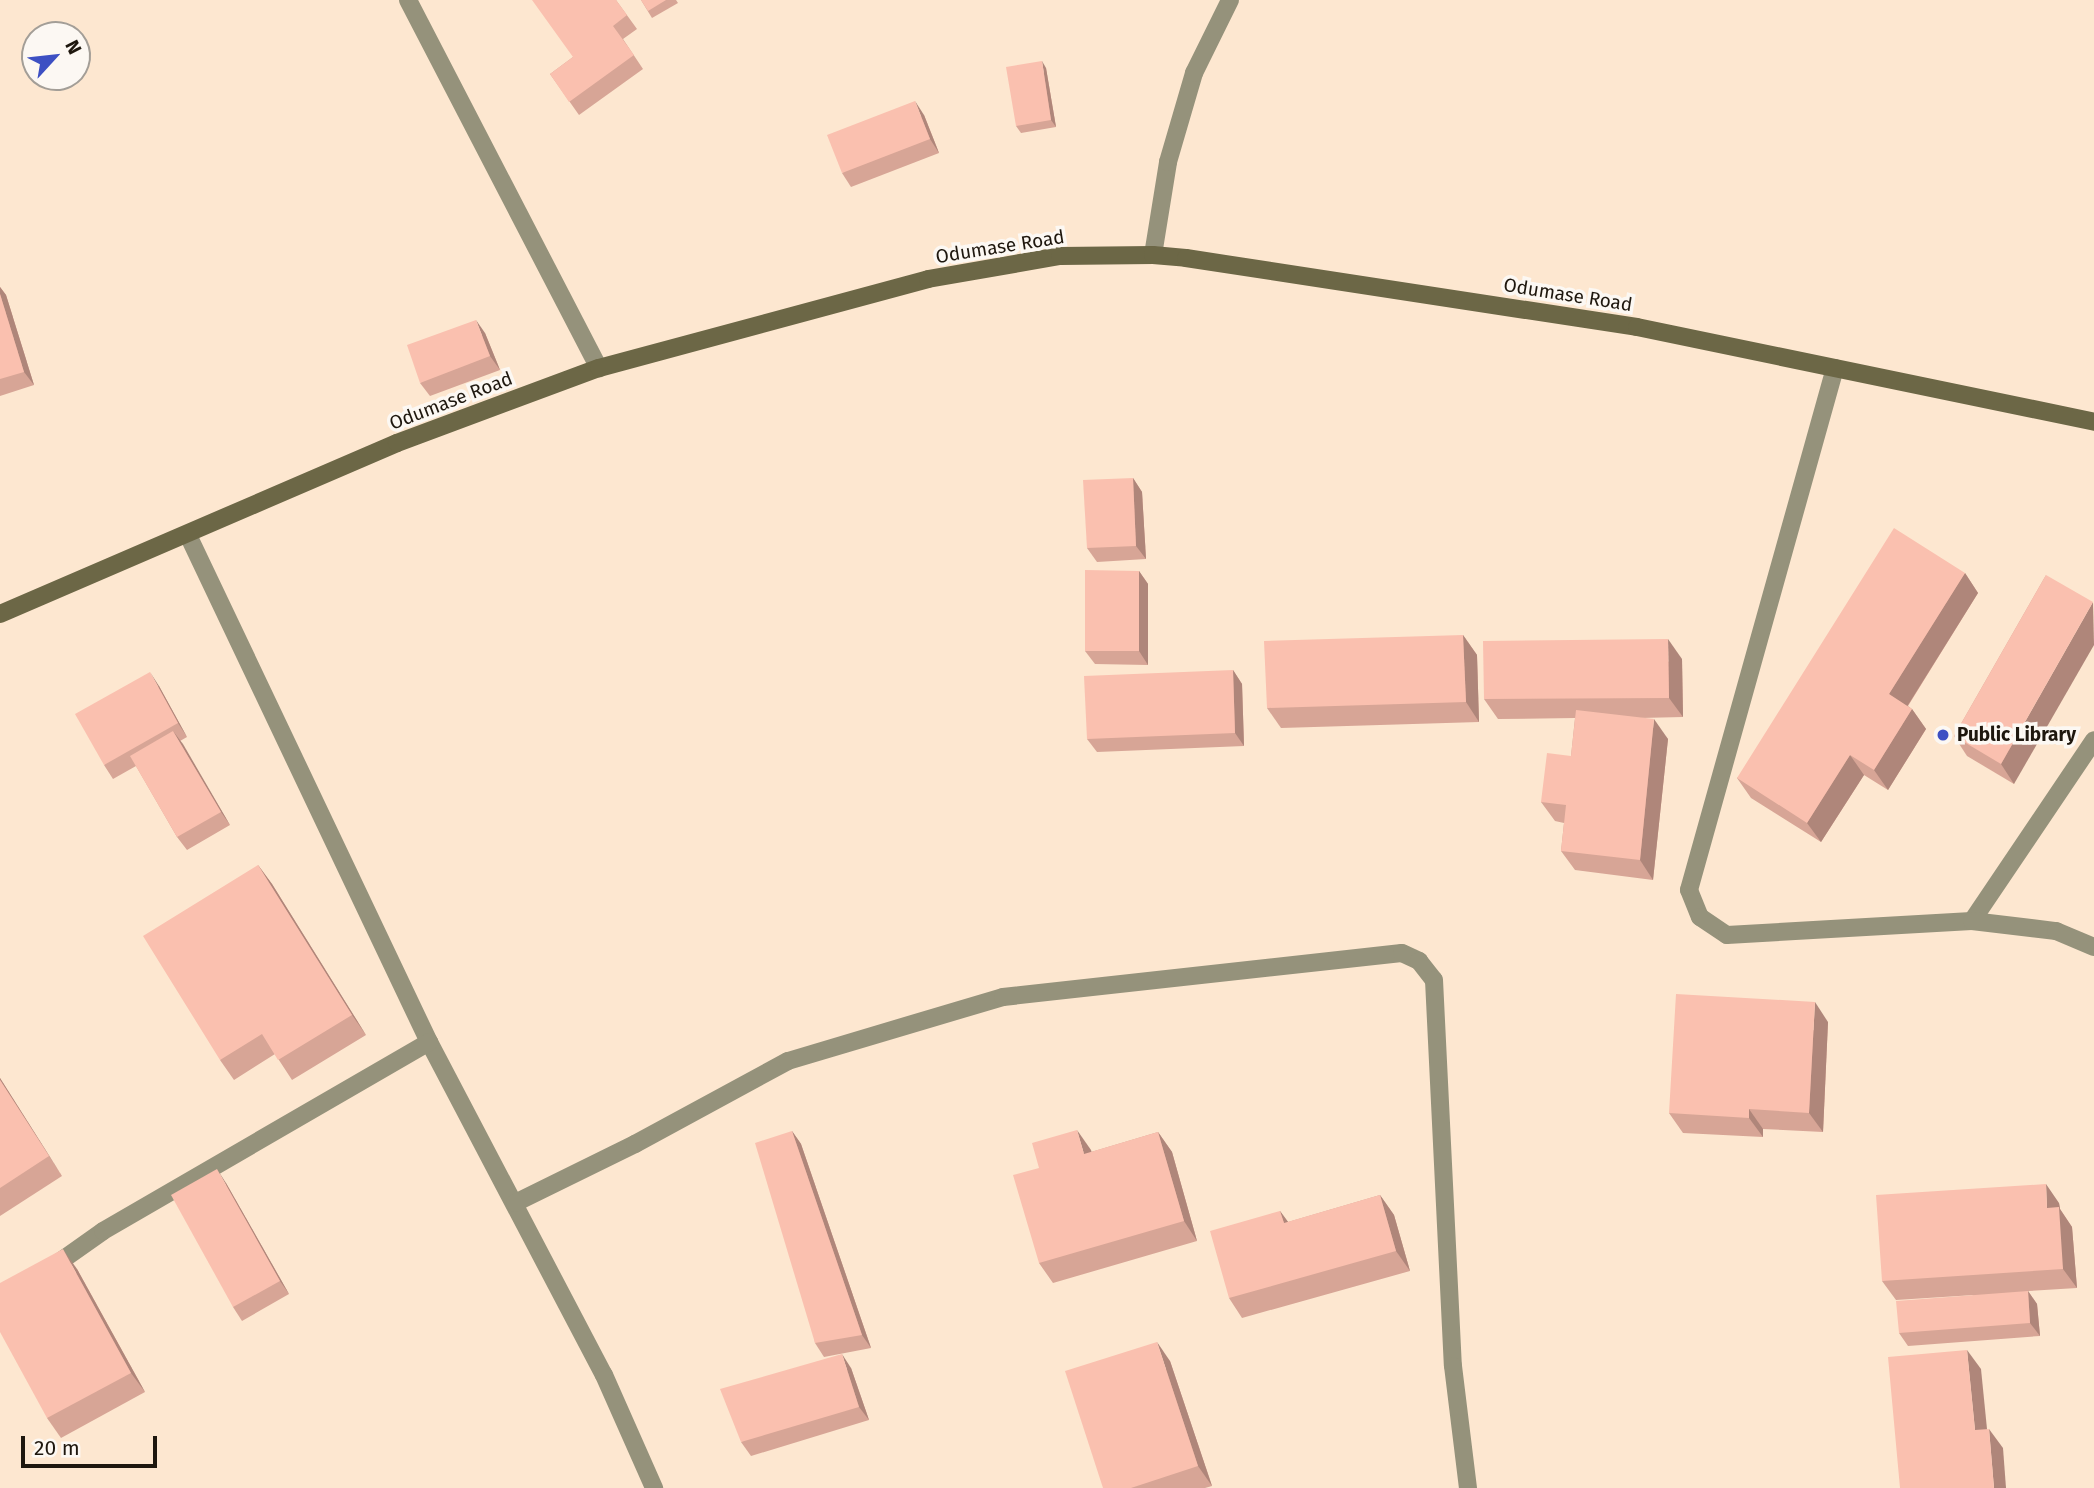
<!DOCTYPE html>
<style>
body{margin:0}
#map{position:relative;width:2094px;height:1488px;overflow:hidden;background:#fde7d0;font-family:"Fira Sans",sans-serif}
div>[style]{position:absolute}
.service>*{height:18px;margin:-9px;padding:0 9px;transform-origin:9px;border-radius:9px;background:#95927b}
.minor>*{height:18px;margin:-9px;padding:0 9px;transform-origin:9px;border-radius:9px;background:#95927b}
.secondary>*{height:18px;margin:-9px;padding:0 9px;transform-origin:9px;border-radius:9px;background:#6c6746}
.wall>*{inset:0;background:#d7a596}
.shaded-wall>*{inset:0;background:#af867a}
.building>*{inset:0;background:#fac0af}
.dots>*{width:19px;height:19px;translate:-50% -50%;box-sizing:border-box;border:4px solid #fcf8f3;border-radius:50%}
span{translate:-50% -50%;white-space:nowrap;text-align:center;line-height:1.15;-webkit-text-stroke:7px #fcf8f3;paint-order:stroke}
.street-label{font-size:19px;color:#1e170e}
.poi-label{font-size:19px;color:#1e170e;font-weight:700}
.left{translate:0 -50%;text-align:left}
.north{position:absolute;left:21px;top:21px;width:70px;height:70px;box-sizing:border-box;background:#fcf8f3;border:2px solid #a39e97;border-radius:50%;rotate:63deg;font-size:19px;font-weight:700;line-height:28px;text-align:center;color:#1e170e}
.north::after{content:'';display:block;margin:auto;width:24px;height:32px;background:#3d50c3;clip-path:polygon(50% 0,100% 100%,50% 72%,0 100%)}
.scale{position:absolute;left:21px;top:1436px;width:136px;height:32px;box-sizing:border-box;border:4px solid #1e170e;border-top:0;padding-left:9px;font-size:21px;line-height:24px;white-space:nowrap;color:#1e170e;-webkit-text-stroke:5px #fcf8f3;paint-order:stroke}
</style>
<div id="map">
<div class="service">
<div style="left:1972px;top:921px;width:218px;rotate:-56deg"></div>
</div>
<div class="minor">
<div style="left:408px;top:0;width:415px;rotate:62.6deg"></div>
<div style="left:1153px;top:255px;width:94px;rotate:-80.8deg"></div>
<div style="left:1168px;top:162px;width:93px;rotate:-73.7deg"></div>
<div style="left:1194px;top:73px;width:81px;rotate:-63.7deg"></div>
<div style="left:1835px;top:368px;width:542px;rotate:105.63deg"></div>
<div style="left:1689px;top:890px;width:29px;rotate:68deg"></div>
<div style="left:1700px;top:917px;width:32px;rotate:34deg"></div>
<div style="left:1727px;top:935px;width:245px;rotate:-3.3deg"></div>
<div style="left:1972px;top:921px;width:85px;rotate:6.8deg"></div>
<div style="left:2056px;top:931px;width:41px;rotate:22.8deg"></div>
<div style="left:188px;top:535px;width:561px;rotate:64.58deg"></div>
<div style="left:429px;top:1042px;width:376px;rotate:62.3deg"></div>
<div style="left:604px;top:1375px;width:124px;rotate:66.1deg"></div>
<div style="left:515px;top:1203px;width:134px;rotate:-26.2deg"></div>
<div style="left:635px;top:1144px;width:174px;rotate:-28.5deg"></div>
<div style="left:788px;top:1061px;width:224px;rotate:-16.6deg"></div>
<div style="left:1003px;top:997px;width:401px;rotate:-6.3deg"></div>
<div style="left:1402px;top:953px;width:19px;rotate:25deg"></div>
<div style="left:1419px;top:961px;width:24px;rotate:52deg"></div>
<div style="left:1434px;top:980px;width:386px;rotate:87.2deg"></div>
<div style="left:1453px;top:1366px;width:123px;rotate:83deg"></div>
<div style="left:48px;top:1270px;width:67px;rotate:-35.3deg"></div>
<div style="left:103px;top:1231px;width:377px;rotate:-30.1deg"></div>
</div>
<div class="secondary">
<div style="left:0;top:614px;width:432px;rotate:-23.3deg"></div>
<div style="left:397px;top:443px;width:215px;rotate:-20.4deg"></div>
<div style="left:599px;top:368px;width:341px;rotate:-15.1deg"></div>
<div style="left:928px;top:279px;width:134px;rotate:-9.9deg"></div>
<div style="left:1060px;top:256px;width:93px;rotate:-0.6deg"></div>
<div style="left:1153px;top:255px;width:33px;rotate:5deg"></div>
<div style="left:1186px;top:258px;width:456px;rotate:8.7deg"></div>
<div style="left:1637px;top:327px;width:467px;rotate:11.7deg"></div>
</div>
<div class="wall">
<div style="clip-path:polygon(616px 0,637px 29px,623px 39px,643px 69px,579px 115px,550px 74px,573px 57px)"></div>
<div style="clip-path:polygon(641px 0,676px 0,678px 3px,652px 18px)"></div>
<div style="clip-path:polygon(1046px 68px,1056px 127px,1021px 133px,1016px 126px)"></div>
<div style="clip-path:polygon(924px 115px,939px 153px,851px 187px,842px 173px)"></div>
<div style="clip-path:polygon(0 287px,6px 295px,34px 385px,0 396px)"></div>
<div style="clip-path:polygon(485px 333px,500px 370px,430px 396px,420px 383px)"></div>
<div style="clip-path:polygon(1133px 478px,1142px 492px,1146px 559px,1097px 562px,1087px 548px)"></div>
<div style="clip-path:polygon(1139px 571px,1148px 584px,1148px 665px,1095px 664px,1085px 651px)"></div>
<div style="clip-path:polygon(1965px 573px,1978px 593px,1908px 706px,1912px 709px,1926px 729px,1888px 790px,1864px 775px,1821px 842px,1751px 798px,1737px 778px)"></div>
<div style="clip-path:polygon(2046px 575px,2014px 784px,1967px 756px,1954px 736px)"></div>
<div style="clip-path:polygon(1463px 635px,1477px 655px,1479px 722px,1281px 728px,1267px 708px)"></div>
<div style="clip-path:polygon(1682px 659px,1683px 717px,1640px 718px,1668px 739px,1653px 880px,1575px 870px,1561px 851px,1564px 823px,1555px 821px,1541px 802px,1571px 756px,1575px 718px,1498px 719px,1484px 699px)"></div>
<div style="clip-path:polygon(1233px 670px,1242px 684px,1244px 746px,1097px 752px,1087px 739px)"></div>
<div style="clip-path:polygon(159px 686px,187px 737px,180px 741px,230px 825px,187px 850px,177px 837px,136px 766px,113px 779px,104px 765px)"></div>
<div style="clip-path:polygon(258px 865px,272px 884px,366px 1035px,292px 1080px,275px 1054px,234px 1080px,220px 1060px)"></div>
<div style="clip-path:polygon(1828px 1022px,1823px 1132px,1763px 1129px,1763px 1137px,1683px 1133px,1669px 1113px)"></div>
<div style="clip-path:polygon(0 1078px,62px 1176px,0 1216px)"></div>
<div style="clip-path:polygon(792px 1131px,801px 1144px,871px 1348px,824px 1357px,815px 1343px)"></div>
<div style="clip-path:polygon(1158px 1132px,1172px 1152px,1197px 1241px,1053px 1283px,1039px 1263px,1039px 1168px,1091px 1150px,1091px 1152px)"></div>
<div style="clip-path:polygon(226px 1183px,289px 1294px,242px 1321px,233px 1307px)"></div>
<div style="clip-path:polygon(1380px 1195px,1394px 1215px,1410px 1271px,1242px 1318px,1229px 1298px,1280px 1211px,1288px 1222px)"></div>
<div style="clip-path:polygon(2059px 1203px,2060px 1209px,2072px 1227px,2077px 1288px,2028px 1291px,2037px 1304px,2040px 1336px,1908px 1346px,1899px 1333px,1974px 1295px,1896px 1300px,1882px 1281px)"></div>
<div style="clip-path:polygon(77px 1269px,145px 1392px,61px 1438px,47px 1418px)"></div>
<div style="clip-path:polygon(1170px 1361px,1212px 1486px,1205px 1488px,1103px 1488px)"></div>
<div style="clip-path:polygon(851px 1368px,869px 1420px,751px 1456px,741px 1442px)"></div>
</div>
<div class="shaded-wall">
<div style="clip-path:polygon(1042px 61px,1046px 68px,1056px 127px,1051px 120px)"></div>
<div style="clip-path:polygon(915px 101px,924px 115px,939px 153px,930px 139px)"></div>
<div style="clip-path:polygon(0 287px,6px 295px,34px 385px,24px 372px,0 294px)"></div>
<div style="clip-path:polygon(476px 320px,485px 333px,500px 370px,490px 356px)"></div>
<div style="clip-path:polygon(1133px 478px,1142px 492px,1146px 559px,1136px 546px)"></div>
<div style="clip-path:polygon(1139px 571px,1148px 584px,1148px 665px,1139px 651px)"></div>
<div style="clip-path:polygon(1965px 573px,1978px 593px,1903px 713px,1889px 694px)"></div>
<div style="clip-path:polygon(2093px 602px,2094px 645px,2014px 784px,2001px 764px)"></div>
<div style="clip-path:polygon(1463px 635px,1477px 655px,1479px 722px,1466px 702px)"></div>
<div style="clip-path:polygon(1668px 639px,1682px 659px,1683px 717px,1669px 698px)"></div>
<div style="clip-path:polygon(1233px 670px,1242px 684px,1244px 746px,1235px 733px)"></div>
<div style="clip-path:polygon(150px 672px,159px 686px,187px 737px,178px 723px)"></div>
<div style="clip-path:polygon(1912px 709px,1926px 729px,1888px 790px,1874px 770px)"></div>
<div style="clip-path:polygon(1654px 719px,1668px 739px,1653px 880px,1640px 860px)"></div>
<div style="clip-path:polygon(173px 731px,183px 744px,230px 825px,221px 812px)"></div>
<div style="clip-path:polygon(1850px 755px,1864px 775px,1821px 842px,1807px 823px)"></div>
<div style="clip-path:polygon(258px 865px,272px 884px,366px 1035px,352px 1015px)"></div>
<div style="clip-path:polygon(1815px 1002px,1828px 1022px,1823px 1132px,1809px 1113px)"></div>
<div style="clip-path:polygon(0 1078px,62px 1176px,0 1080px)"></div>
<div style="clip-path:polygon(1749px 1109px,1763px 1129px,1763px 1137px,1749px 1118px)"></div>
<div style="clip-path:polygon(1077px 1130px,1091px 1150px,1098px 1174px,1084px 1154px)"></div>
<div style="clip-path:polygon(792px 1131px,801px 1144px,871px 1348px,862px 1335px)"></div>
<div style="clip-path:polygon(1158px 1132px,1172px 1152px,1197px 1241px,1184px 1221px)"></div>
<div style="clip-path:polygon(217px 1169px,226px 1183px,289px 1294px,280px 1281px)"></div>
<div style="clip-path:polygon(2046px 1184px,2059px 1203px,2060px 1209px,2072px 1227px,2077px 1288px,2063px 1269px,2047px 1208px)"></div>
<div style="clip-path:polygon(1380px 1195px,1394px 1215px,1410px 1271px,1396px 1251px)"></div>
<div style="clip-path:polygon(1280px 1211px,1294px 1230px,1284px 1223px)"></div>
<div style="clip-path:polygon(63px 1249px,77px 1269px,145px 1392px,131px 1373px)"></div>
<div style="clip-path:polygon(2028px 1291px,2037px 1304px,2040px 1336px,2030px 1323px)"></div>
<div style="clip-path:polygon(1157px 1342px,1170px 1361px,1212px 1486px,1198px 1466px)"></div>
<div style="clip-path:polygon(1967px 1350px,1981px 1369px,1989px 1449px,1975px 1430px)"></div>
<div style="clip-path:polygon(842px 1354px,851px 1368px,869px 1420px,859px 1407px)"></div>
<div style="clip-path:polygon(1989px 1429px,2003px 1448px,2006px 1488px,1994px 1488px)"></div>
</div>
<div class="building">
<div style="clip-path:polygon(532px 0,616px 0,627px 15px,613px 26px,634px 55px,569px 102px,550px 74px,573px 57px)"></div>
<div style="clip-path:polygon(641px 0,666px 0,648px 11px)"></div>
<div style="clip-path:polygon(1042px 61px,1051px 120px,1016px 126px,1006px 67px)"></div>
<div style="clip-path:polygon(915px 101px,930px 139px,842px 173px,827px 135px)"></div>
<div style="clip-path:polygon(0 294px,24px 372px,0 379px)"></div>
<div style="clip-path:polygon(476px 320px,490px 356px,420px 383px,407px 345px)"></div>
<div style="clip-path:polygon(1133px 478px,1136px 546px,1087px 548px,1083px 480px)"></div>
<div style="clip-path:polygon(1894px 528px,1965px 573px,1889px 694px,1912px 709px,1874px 770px,1850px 755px,1807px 823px,1737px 778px)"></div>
<div style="clip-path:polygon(1085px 570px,1139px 571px,1139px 651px,1085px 651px)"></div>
<div style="clip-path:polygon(2046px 575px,2093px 602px,2001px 764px,1954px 736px)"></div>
<div style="clip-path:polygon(1463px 635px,1466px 702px,1267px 708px,1264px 641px)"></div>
<div style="clip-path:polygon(1668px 639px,1669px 698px,1484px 699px,1483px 641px)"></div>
<div style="clip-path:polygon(1233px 670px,1235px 733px,1087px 739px,1084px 676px)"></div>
<div style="clip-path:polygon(150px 672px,178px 723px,104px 765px,75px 714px)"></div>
<div style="clip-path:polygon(1576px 710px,1654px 719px,1640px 860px,1561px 851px,1566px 805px,1541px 802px,1547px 753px,1571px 756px)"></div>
<div style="clip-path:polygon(173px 731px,221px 812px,177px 837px,130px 756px)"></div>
<div style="clip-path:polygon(258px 865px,352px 1015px,278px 1060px,262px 1034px,220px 1060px,143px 936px)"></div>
<div style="clip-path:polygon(1676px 994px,1815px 1002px,1809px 1113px,1749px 1109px,1749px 1118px,1669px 1113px)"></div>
<div style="clip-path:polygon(0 1080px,49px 1156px,0 1188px)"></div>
<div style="clip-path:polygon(1077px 1130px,1084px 1154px,1158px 1132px,1184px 1221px,1039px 1263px,1013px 1175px,1039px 1168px,1032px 1143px)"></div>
<div style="clip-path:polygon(792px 1131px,862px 1335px,815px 1343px,755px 1143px)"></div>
<div style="clip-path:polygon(217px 1169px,280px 1281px,233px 1307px,171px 1195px)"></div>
<div style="clip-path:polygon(2046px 1184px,2047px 1208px,2059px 1207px,2063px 1269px,1882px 1281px,1876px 1195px)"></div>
<div style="clip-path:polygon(1380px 1195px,1396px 1251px,1229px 1298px,1210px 1231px,1280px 1211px,1284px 1223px)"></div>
<div style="clip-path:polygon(63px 1249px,131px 1373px,47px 1418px,0 1332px,0 1283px)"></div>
<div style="clip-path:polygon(2028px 1291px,2030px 1323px,1899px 1333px,1896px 1301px)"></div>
<div style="clip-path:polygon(1157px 1342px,1198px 1466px,1131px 1488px,1103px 1488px,1065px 1371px)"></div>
<div style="clip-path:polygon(1967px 1350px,1975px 1430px,1989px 1429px,1994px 1488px,1900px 1488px,1888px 1357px)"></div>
<div style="clip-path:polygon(842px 1354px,859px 1407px,741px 1442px,720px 1389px)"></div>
</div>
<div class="dots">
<div style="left:1943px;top:735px;background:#3d50c3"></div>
</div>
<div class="street-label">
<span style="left:1000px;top:247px;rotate:-9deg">Odumase Road</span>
<span style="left:1568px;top:295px;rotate:9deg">Odumase Road</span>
<span style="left:451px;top:401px;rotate:-21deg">Odumase Road</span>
</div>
<div class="poi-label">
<span class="left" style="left:1957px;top:735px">Public Library</span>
</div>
<div class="north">N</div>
<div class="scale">20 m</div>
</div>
